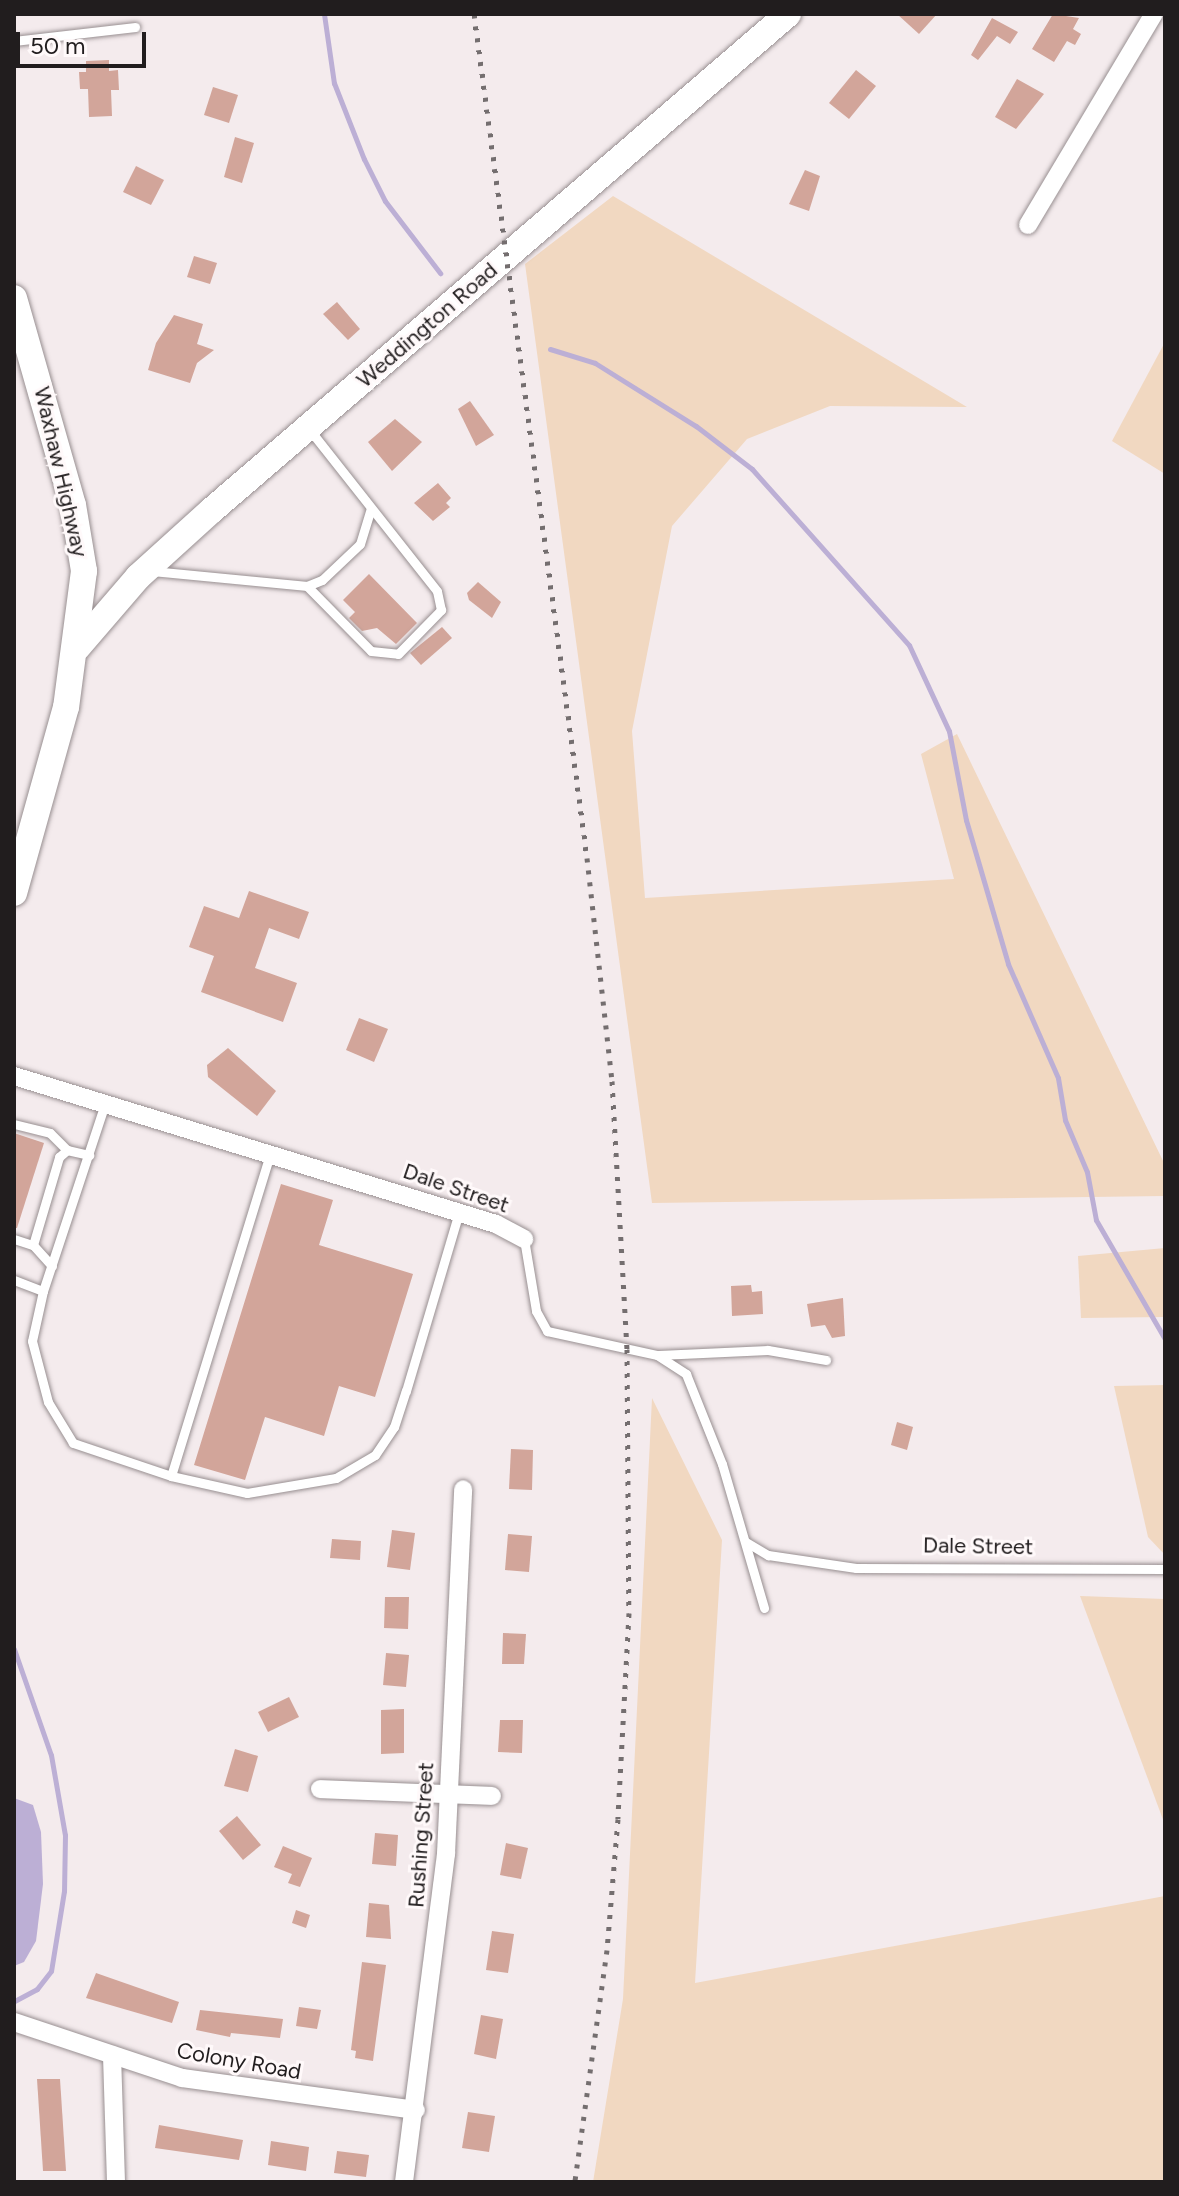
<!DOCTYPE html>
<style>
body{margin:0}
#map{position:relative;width:1179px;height:2196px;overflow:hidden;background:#f4ebed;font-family:Figtree,sans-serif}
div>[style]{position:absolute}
.green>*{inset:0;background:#f1d8c1}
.water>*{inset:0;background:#bcafd5}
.stream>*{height:5px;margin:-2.5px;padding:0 2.5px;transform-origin:2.5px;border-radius:2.5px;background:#bcafd5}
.building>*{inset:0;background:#d2a59a}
.roads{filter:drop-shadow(0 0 2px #988f91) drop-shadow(0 0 2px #988f91)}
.service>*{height:9px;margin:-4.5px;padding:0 4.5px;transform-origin:4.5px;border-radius:4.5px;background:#fff}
.minor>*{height:18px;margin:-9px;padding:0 9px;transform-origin:9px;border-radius:9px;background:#fff}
.secondary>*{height:26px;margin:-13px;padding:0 13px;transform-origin:13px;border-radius:13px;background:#fff}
.rail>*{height:5px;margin-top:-2.5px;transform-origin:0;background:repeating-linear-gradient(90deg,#746e6f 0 4px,transparent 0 12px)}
span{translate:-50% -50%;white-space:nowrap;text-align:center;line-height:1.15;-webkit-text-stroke:6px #fff9fa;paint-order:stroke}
.street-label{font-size:22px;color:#211d1e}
.frame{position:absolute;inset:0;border:16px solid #211d1e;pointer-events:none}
.scale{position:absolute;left:16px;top:32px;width:130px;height:36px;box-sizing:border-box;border:4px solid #211d1e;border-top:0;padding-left:10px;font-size:24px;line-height:28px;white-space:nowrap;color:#211d1e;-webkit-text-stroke:6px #fff9fa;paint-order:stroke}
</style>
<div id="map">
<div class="green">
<div style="clip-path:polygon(613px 196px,967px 407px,830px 406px,747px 439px,672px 526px,632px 731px,645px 898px,954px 879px,921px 754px,957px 734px,1165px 1165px,1165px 1196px,652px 1203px,525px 264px)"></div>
<div style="clip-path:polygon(1165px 342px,1165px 474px,1112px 441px)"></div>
<div style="clip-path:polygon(1165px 1248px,1165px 1317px,1081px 1318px,1078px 1256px)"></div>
<div style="clip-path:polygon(1165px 1385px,1165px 1555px,1148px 1537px,1114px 1386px)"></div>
<div style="clip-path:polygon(652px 1398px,722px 1540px,695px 1983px,1165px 1896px,1165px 2182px,593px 2182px,623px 1999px)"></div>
<div style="clip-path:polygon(1080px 1596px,1165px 1599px,1165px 1825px)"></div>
</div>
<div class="water">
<div style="clip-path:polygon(14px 1798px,33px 1805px,41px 1832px,43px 1884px,36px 1941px,24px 1962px,14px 1966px)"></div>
</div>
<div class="stream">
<div style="left:324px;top:14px;width:70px;rotate:81.8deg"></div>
<div style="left:334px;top:83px;width:82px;rotate:68.5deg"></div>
<div style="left:364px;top:159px;width:47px;rotate:63.4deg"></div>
<div style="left:385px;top:201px;width:91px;rotate:52.6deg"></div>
<div style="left:550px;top:349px;width:47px;rotate:17.3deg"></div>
<div style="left:595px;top:363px;width:119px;rotate:32deg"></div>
<div style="left:696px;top:426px;width:71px;rotate:37.5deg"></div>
<div style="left:752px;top:469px;width:236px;rotate:48.3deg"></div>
<div style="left:909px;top:645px;width:95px;rotate:65.1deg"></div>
<div style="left:949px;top:731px;width:91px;rotate:79.2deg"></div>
<div style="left:966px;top:820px;width:150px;rotate:73.7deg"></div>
<div style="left:1008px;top:964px;width:124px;rotate:66.3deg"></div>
<div style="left:1058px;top:1078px;width:43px;rotate:80.5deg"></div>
<div style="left:1065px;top:1120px;width:56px;rotate:67.1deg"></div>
<div style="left:1087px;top:1172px;width:49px;rotate:79.4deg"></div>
<div style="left:1096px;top:1220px;width:138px;rotate:59.9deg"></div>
<div style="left:14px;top:1649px;width:112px;rotate:70.8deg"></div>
<div style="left:51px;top:1755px;width:81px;rotate:80.1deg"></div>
<div style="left:65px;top:1835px;width:56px;rotate:91deg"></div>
<div style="left:64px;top:1891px;width:81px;rotate:99.2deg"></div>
<div style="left:51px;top:1971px;width:23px;rotate:128deg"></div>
<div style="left:37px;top:1989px;width:26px;rotate:152deg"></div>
</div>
<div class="building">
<div style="clip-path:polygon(897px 14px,937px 14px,919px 34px)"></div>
<div style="clip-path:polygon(1053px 14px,1079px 18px,1073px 29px,1081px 34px,1075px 45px,1067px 41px,1054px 62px,1032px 49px)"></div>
<div style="clip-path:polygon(992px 18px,1018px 32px,1010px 44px,997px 36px,978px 60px,971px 55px)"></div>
<div style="clip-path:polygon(109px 60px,109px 71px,118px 70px,119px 90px,111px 90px,112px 116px,89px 117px,88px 89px,80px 89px,79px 72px,86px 72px,86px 61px)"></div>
<div style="clip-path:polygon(856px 70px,876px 86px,849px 119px,829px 103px)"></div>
<div style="clip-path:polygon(1017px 79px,1044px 94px,1016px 129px,995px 117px)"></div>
<div style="clip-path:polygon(213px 87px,238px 95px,229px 123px,204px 115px)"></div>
<div style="clip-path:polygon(235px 137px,254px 143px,242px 183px,224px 177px)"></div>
<div style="clip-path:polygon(136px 166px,164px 180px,151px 205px,123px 192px)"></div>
<div style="clip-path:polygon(805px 170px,820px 176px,809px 211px,789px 204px)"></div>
<div style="clip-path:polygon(194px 256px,217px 263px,210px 284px,187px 277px)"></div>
<div style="clip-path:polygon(337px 302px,360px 329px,348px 340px,323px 314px)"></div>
<div style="clip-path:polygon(174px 315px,203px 324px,197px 344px,214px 350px,197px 363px,190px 383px,148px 370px,156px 343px)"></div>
<div style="clip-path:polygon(470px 401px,494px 435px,476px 446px,458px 409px)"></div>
<div style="clip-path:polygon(395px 419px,422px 442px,392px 471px,368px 442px)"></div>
<div style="clip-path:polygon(438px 483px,451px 498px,446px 503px,450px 507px,433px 521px,414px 503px)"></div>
<div style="clip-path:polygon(369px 574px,417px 623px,396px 644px,377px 628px,362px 631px,349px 618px,355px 612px,343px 600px)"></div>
<div style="clip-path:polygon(478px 582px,501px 602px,492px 618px,469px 600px,467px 593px)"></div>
<div style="clip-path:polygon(442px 627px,452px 638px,421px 665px,410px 653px)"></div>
<div style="clip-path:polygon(249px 891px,309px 912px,299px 939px,269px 928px,255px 968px,297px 983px,283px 1022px,201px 992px,214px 956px,189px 947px,204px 906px,239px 918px)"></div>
<div style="clip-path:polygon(359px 1018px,388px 1029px,374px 1062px,346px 1050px)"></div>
<div style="clip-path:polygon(228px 1048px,276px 1091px,257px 1116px,208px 1077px,207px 1065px)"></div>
<div style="clip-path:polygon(14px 1133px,44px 1143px,17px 1228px,14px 1228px)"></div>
<div style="clip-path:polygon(281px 1184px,333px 1200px,319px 1245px,413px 1274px,375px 1397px,339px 1386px,324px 1436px,265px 1417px,245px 1480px,194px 1465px)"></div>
<div style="clip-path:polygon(751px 1285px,752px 1292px,762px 1291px,763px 1314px,732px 1316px,731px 1286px)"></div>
<div style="clip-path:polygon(843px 1298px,845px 1336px,832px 1338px,825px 1325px,811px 1327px,807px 1304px)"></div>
<div style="clip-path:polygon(897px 1422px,913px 1427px,907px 1450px,891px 1445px)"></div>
<div style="clip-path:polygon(511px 1449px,533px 1450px,532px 1490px,509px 1489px)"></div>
<div style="clip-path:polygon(392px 1530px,415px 1533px,410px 1570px,387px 1567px)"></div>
<div style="clip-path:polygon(508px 1534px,532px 1536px,529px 1572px,505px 1570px)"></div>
<div style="clip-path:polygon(332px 1539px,361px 1541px,360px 1560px,330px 1558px)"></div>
<div style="clip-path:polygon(385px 1597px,409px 1597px,408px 1629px,384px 1628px)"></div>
<div style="clip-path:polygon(503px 1633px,526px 1634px,524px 1664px,502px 1664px)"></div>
<div style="clip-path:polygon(386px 1653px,409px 1655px,406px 1687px,383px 1685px)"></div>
<div style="clip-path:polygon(289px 1697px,299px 1717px,268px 1732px,258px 1712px)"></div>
<div style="clip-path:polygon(404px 1709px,404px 1753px,381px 1754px,381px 1710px)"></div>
<div style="clip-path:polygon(500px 1720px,523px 1720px,522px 1753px,498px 1752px)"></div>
<div style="clip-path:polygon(235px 1749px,258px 1756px,248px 1792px,224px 1786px)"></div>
<div style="clip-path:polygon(237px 1816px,261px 1845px,243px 1860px,219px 1831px)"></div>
<div style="clip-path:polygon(375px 1833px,398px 1835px,396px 1866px,372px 1864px)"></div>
<div style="clip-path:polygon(506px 1843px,528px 1848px,521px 1879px,500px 1875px)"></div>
<div style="clip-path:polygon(283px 1846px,312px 1858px,300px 1887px,288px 1883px,292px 1874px,274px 1867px)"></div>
<div style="clip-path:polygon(369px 1903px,389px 1905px,391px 1939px,366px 1937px)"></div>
<div style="clip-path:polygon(296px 1910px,310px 1915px,306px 1928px,292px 1923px)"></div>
<div style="clip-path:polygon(492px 1931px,514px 1934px,508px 1973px,486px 1970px)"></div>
<div style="clip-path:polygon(362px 1962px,386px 1965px,373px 2061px,355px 2058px,356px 2051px,351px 2050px)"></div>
<div style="clip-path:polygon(96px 1973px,179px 2002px,172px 2023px,86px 1998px)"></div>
<div style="clip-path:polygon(299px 2007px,321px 2010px,317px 2029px,296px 2026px)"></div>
<div style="clip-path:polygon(200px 2010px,283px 2019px,280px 2038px,231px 2033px,230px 2037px,196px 2030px)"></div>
<div style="clip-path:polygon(481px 2015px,503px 2019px,496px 2059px,474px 2054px)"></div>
<div style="clip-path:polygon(37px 2079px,60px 2079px,66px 2171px,43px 2171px)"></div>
<div style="clip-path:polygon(468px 2112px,495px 2116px,489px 2152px,462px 2148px)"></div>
<div style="clip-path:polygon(159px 2125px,243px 2140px,239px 2160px,155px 2148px)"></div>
<div style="clip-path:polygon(271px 2141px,309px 2147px,306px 2171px,268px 2165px)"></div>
<div style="clip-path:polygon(337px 2151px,369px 2155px,366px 2177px,334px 2173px)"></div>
</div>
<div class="roads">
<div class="service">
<div style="left:14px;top:41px;width:122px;rotate:-6.6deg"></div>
<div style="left:152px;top:571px;width:156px;rotate:5.5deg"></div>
<div style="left:307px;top:586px;width:16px;rotate:-22deg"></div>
<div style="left:322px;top:580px;width:52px;rotate:-43.5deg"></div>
<div style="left:360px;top:544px;width:37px;rotate:-73deg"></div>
<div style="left:307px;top:586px;width:91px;rotate:45.4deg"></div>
<div style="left:371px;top:651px;width:27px;rotate:6deg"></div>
<div style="left:398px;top:654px;width:62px;rotate:-45.7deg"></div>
<div style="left:441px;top:610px;width:19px;rotate:-102deg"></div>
<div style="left:437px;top:591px;width:205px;rotate:-128.3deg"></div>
<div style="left:14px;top:1124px;width:37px;rotate:14deg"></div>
<div style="left:50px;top:1133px;width:24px;rotate:45deg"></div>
<div style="left:14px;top:1239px;width:20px;rotate:18deg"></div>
<div style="left:524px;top:1239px;width:73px;rotate:80.5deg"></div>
<div style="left:536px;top:1311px;width:23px;rotate:61deg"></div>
<div style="left:547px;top:1331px;width:113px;rotate:12.3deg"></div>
<div style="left:657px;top:1355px;width:35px;rotate:33deg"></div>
<div style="left:686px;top:1374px;width:97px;rotate:68.2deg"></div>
<div style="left:722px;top:1464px;width:150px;rotate:73.7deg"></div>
<div style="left:52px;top:1266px;width:28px;rotate:-132deg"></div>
<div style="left:33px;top:1245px;width:92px;rotate:-73.5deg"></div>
<div style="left:59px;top:1157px;width:11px;rotate:-41deg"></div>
<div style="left:67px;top:1150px;width:23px;rotate:13deg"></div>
<div style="left:14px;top:1280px;width:31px;rotate:21deg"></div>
<div style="left:43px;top:1291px;width:198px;rotate:-71.7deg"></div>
<div style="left:43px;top:1291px;width:51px;rotate:102.4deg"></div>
<div style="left:32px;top:1341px;width:63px;rotate:75.3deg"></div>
<div style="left:48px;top:1402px;width:48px;rotate:58.6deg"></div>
<div style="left:73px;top:1443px;width:103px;rotate:18.6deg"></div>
<div style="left:171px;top:1476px;width:337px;rotate:-72.9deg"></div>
<div style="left:659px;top:1355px;width:109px;rotate:-2.6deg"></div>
<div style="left:768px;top:1350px;width:59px;rotate:9.8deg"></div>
<div style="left:171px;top:1476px;width:78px;rotate:12.6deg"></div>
<div style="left:247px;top:1493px;width:90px;rotate:-9.6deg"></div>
<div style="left:336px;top:1478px;width:45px;rotate:-30.5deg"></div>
<div style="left:375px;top:1455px;width:34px;rotate:-56deg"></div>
<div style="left:394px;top:1427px;width:38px;rotate:-72deg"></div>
<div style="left:406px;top:1391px;width:187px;rotate:-73.5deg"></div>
<div style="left:746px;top:1542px;width:26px;rotate:31deg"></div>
<div style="left:768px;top:1555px;width:89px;rotate:8.4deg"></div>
<div style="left:856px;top:1568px;width:309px;rotate:0.2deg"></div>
</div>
<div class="minor">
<div style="left:1028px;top:225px;width:246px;rotate:-59.2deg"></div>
<div style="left:14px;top:1076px;width:504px;rotate:17.07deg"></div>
<div style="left:496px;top:1224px;width:32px;rotate:28deg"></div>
<div style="left:320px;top:1789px;width:172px;rotate:2.3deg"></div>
<div style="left:14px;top:2022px;width:177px;rotate:18.4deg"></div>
<div style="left:182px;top:2078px;width:236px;rotate:7.8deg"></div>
<div style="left:112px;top:2055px;width:127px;rotate:88.2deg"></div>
<div style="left:404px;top:2182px;width:331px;rotate:-82.7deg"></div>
<div style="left:446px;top:1854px;width:365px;rotate:-87.3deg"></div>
</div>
<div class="secondary">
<div style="left:14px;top:298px;width:215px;rotate:74.1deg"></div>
<div style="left:73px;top:505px;width:67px;rotate:80.5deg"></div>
<div style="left:84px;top:571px;width:137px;rotate:97.5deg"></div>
<div style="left:66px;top:707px;width:193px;rotate:105.6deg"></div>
<div style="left:77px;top:648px;width:94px;rotate:-49.3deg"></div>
<div style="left:138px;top:577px;width:100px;rotate:-42.2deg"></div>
<div style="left:212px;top:510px;width:760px;rotate:-40.73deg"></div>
</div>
</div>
<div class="rail">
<div style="left:474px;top:14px;width:852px;rotate:82.37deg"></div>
<div style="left:587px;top:858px;width:224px;rotate:83.6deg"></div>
<div style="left:612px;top:1081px;width:268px;rotate:86.8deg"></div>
<div style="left:627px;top:1349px;width:264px;rotate:89.6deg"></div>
<div style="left:629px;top:1613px;width:206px;rotate:93.1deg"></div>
<div style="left:618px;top:1819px;width:131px;rotate:94.8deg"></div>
<div style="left:607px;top:1950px;width:234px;rotate:97.9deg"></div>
</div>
<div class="street-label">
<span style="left:427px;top:325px;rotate:-41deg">Weddington Road</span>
<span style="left:61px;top:472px;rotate:77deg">Waxhaw Highway</span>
<span style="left:456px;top:1188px;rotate:19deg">Dale Street</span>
<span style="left:978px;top:1546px;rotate:1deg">Dale Street</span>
<span style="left:421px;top:1835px;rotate:-86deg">Rushing Street</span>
<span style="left:239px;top:2061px;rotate:10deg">Colony Road</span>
</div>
<div class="frame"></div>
<div class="scale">50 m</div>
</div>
